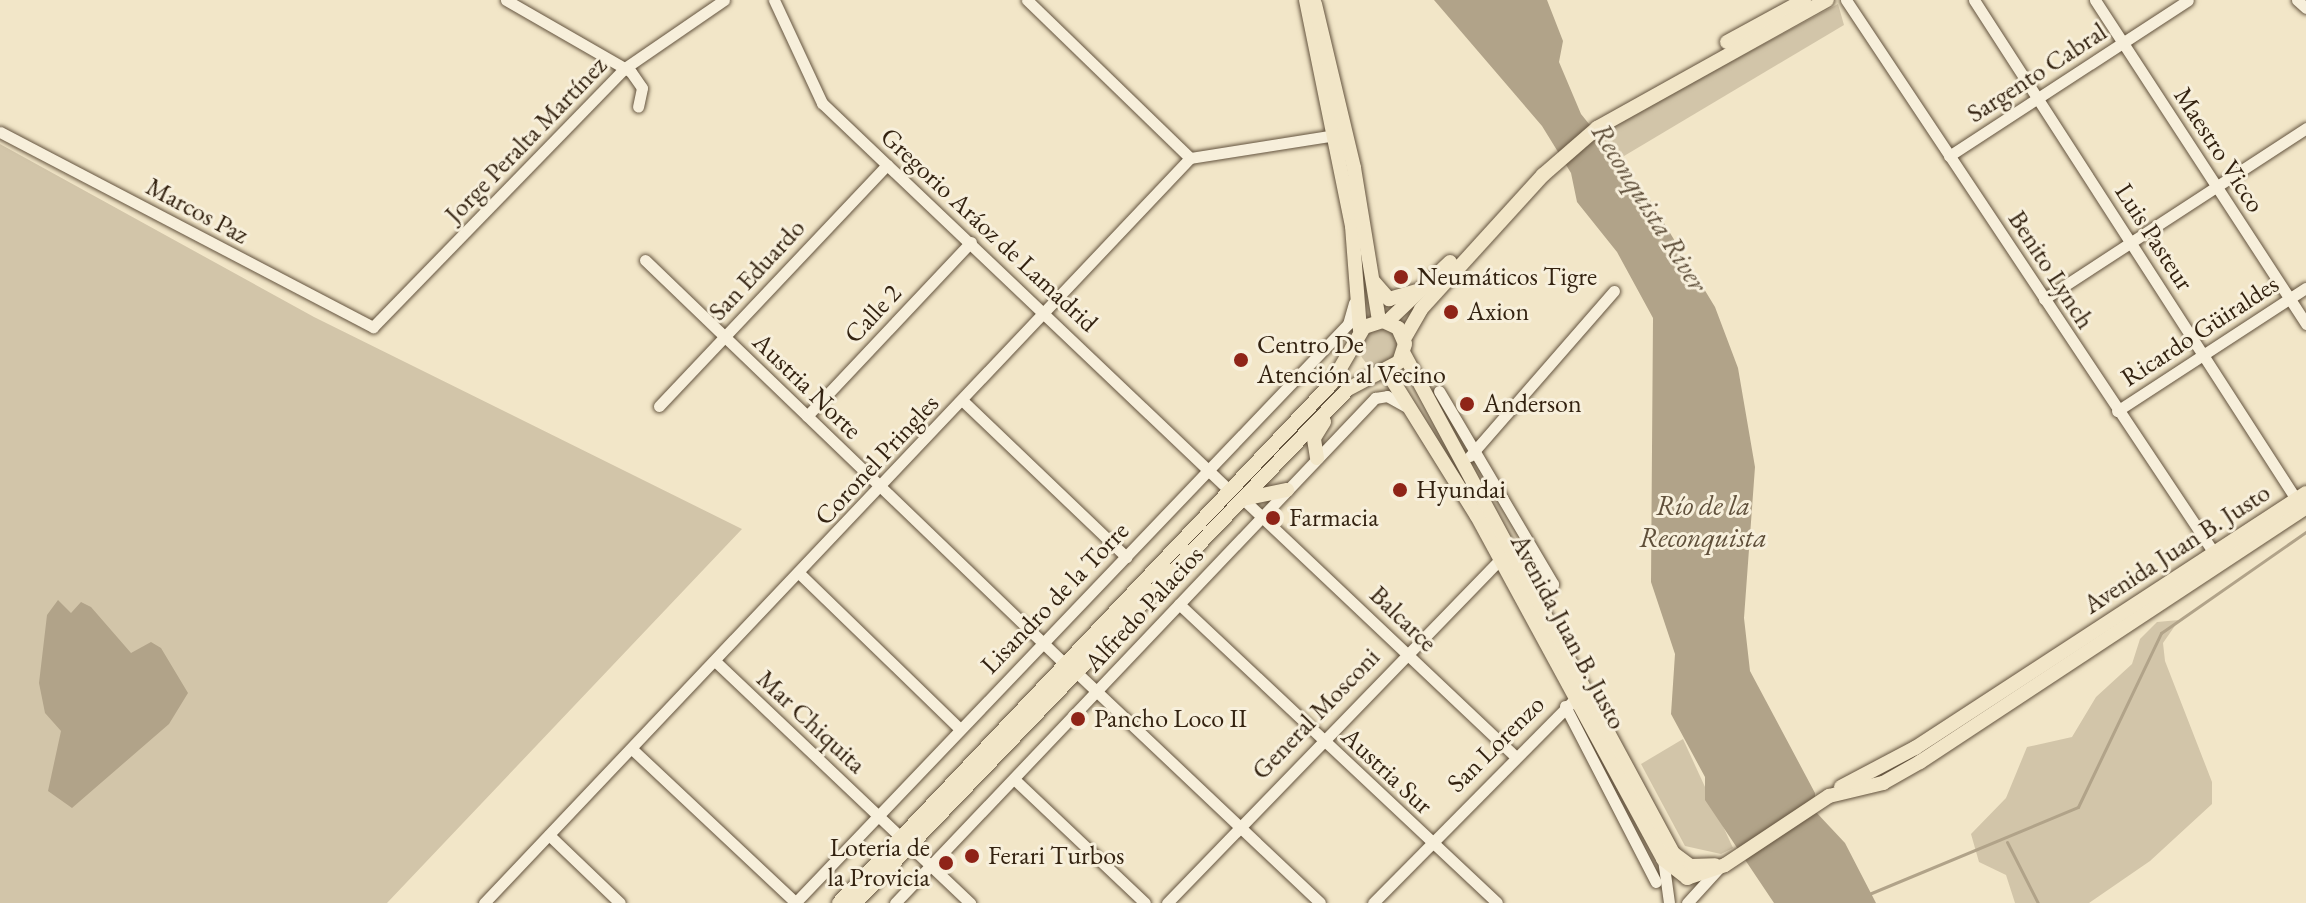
<!DOCTYPE html>
<meta charset="utf-8">
<style>
body{margin:0}
#map{position:relative;width:2306px;height:903px;overflow:hidden;background:#f2e6c8;font-family:"EB Garamond",serif}
div>[style]{position:absolute}
.green>*{inset:0;background:#d2c5a9}
.round{border-radius:50%}
.water>*{inset:0;background:#b1a389}
.stream>*{height:3px;margin:-1.5px;padding:0 1.5px;transform-origin:1.5px;border-radius:1.5px;background:#b1a389}
.roads{filter:drop-shadow(0 0 2px #63533e) drop-shadow(0 0 2px #63533e)}
.minor>*{height:11px;margin:-5.5px;padding:0 5.5px;transform-origin:5.5px;border-radius:5.5px;background:#f7efdb}
.major>*{height:14px;margin:-7px;padding:0 7px;transform-origin:7px;border-radius:7px;background:#f2e6c8}
.dots>*{width:22px;height:22px;translate:-50% -50%;box-sizing:border-box;border:4px solid #f7efdb;border-radius:50%}
span{translate:-50% -50%;white-space:nowrap;text-align:center;line-height:1.15;-webkit-text-stroke:6px #f7efdb;paint-order:stroke}
.street-label{font-size:26px;color:#332210}
.poi-label{font-size:26px;color:#332210}
.left{translate:0 -50%;text-align:left}
.right{translate:-100% -50%;text-align:right}
.water-label{font-size:28px;color:#5f4f3a;font-style:italic}
</style>
<div id="map">
<div class="green">
<div style="clip-path:polygon(1838px 4px,1844px 25px,1619px 159px,1598px 133px)"></div>
<div style="clip-path:polygon(0 144px,314px 317px,742px 529px,387px 903px,0 903px)"></div>
<div class="round" style="left:1359px;top:327px;width:40px;height:40px"></div>
<div style="clip-path:polygon(2179px 620px,2163px 643px,2165px 661px,2212px 782px,2212px 804px,2150px 861px,2089px 903px,2015px 903px,2006px 875px,1979px 862px,1971px 834px,2006px 798px,2027px 747px,2072px 737px,2096px 697px,2132px 664px,2140px 639px,2157px 622px)"></div>
<div style="clip-path:polygon(1683px 739px,1733px 848px,1721px 854px,1685px 846px,1641px 764px)"></div>
</div>
<div class="water">
<div style="clip-path:polygon(1434px 0,1547px 0,1563px 41px,1559px 62px,1581px 114px,1650px 200px,1715px 307px,1738px 368px,1755px 467px,1744px 618px,1750px 671px,1815px 793px,1815px 811px,1845px 843px,1876px 903px,1774px 903px,1705px 800px,1705px 777px,1671px 714px,1675px 654px,1651px 582px,1653px 318px,1617px 252px,1577px 202px,1571px 173px,1542px 126px)"></div>
<div style="clip-path:polygon(58px 600px,71px 613px,81px 602px,91px 607px,131px 653px,151px 642px,161px 648px,188px 693px,169px 724px,72px 808px,48px 791px,61px 731px,45px 713px,39px 683px,47px 615px)"></div>
</div>
<div class="stream">
<div style="left:2007px;top:842px;width:68px;rotate:63.1deg"></div>
<div style="left:1869px;top:894px;width:226px;rotate:-22.6deg"></div>
<div style="left:2078px;top:807px;width:193px;rotate:-64.5deg"></div>
<div style="left:2161px;top:633px;width:177px;rotate:-34.9deg"></div>
</div>
<div class="roads">
<div class="minor">
<div style="left:506px;top:0;width:144px;rotate:29.9deg"></div>
<div style="left:631px;top:72px;width:19px;rotate:55deg"></div>
<div style="left:642px;top:88px;width:19px;rotate:102deg"></div>
<div style="left:774px;top:0;width:114px;rotate:65deg"></div>
<div style="left:822px;top:103px;width:562px;rotate:43.56deg"></div>
<div style="left:1027px;top:0;width:227px;rotate:44.1deg"></div>
<div style="left:1846px;top:0;width:671px;rotate:56.36deg"></div>
<div style="left:1974px;top:0;width:594px;rotate:57.17deg"></div>
<div style="left:2095px;top:0;width:387px;rotate:56.9deg"></div>
<div style="left:2297px;top:0;width:12px;rotate:42deg"></div>
<div style="left:0;top:132px;width:421px;rotate:27.6deg"></div>
<div style="left:373px;top:327px;width:361px;rotate:-45.8deg"></div>
<div style="left:625px;top:68px;width:120px;rotate:-34.5deg"></div>
<div style="left:1949px;top:156px;width:285px;rotate:-33.1deg"></div>
<div style="left:645px;top:260px;width:583px;rotate:43.89deg"></div>
<div style="left:2044px;top:299px;width:313px;rotate:-33.1deg"></div>
<div style="left:1439px;top:391px;width:224px;rotate:59.4deg"></div>
<div style="left:1553px;top:584px;width:24px;rotate:126deg"></div>
<div style="left:963px;top:401px;width:226px;rotate:43.7deg"></div>
<div style="left:659px;top:406px;width:332px;rotate:-46.6deg"></div>
<div style="left:2117px;top:411px;width:225px;rotate:-33.1deg"></div>
<div style="left:807px;top:416px;width:239px;rotate:-46.7deg"></div>
<div style="left:1470px;top:456px;width:219px;rotate:-48.9deg"></div>
<div style="left:1243px;top:499px;width:373px;rotate:43.4deg"></div>
<div style="left:800px;top:574px;width:223px;rotate:44.1deg"></div>
<div style="left:1179px;top:604px;width:436px;rotate:43.2deg"></div>
<div style="left:715px;top:661px;width:352px;rotate:43.5deg"></div>
<div style="left:1075px;top:671px;width:337px;rotate:43.4deg"></div>
<div style="left:1565px;top:706px;width:198px;rotate:62.7deg"></div>
<div style="left:632px;top:749px;width:224px;rotate:43.2deg"></div>
<div style="left:1014px;top:779px;width:180px;rotate:43.4deg"></div>
<div style="left:549px;top:835px;width:98px;rotate:43.8deg"></div>
<div style="left:1663px;top:859px;width:44px;rotate:82.2deg"></div>
<div style="left:484px;top:903px;width:1026px;rotate:-46.54deg"></div>
<div style="left:1190px;top:158px;width:153px;rotate:-9deg"></div>
<div style="left:795px;top:903px;width:801px;rotate:-46.32deg"></div>
<div style="left:1348px;top:324px;width:22px;rotate:-74deg"></div>
<div style="left:895px;top:903px;width:697px;rotate:-46.45deg"></div>
<div style="left:1375px;top:398px;width:12px;rotate:-9deg"></div>
<div style="left:1387px;top:396px;width:21px;rotate:29deg"></div>
<div style="left:1167px;top:903px;width:479px;rotate:-45.9deg"></div>
<div style="left:1373px;top:903px;width:294px;rotate:-45.3deg"></div>
<div style="left:1687px;top:903px;width:47px;rotate:-47.6deg"></div>
</div>
<div class="major">
<div style="left:1306px;top:0;width:231px;rotate:78.5deg"></div>
<div style="left:1352px;top:226px;width:105px;rotate:85.6deg"></div>
<div style="left:1315px;top:4px;width:169px;rotate:76.6deg"></div>
<div style="left:1354px;top:168px;width:155px;rotate:80.7deg"></div>
<div style="left:1727px;top:42px;width:88px;rotate:-28.6deg"></div>
<div style="left:1374px;top:282px;width:23px;rotate:49deg"></div>
<div style="left:1389px;top:299px;width:29px;rotate:-16deg"></div>
<div style="left:1387px;top:322px;width:87px;rotate:-43.6deg"></div>
<div style="left:1404px;top:339px;width:34px;rotate:-60deg"></div>
<div style="left:1421px;top:309px;width:181px;rotate:-47.7deg"></div>
<div style="left:1543px;top:175px;width:72px;rotate:-41deg"></div>
<div style="left:1597px;top:128px;width:263px;rotate:-29.1deg"></div>
<div style="left:1404px;top:354px;width:567px;rotate:61.67deg"></div>
<div style="left:1673px;top:853px;width:21px;rotate:37deg"></div>
<div style="left:1690px;top:866px;width:25px;rotate:-2deg"></div>
<div style="left:1386px;top:370px;width:172px;rotate:58.1deg"></div>
<div style="left:1477px;top:516px;width:390px;rotate:61.5deg"></div>
<div style="left:1663px;top:859px;width:31px;rotate:38deg"></div>
<div style="left:1687px;top:878px;width:40px;rotate:-18.9deg"></div>
<div style="left:1725px;top:865px;width:125px;rotate:-33.6deg"></div>
<div style="left:1829px;top:796px;width:56px;rotate:-13.5deg"></div>
<div style="left:1883px;top:783px;width:43px;rotate:-29.6deg"></div>
<div style="left:1920px;top:762px;width:463px;rotate:-33.4deg"></div>
<div style="left:1317px;top:458px;width:20px;rotate:-99deg"></div>
<div style="left:1314px;top:438px;width:19px;rotate:-58deg"></div>
<div style="left:1243px;top:499px;width:45px;rotate:-11.6deg"></div>
<div style="left:1841px;top:787px;width:84px;rotate:-27.8deg"></div>
<div style="left:1915px;top:748px;width:467px;rotate:-33.1deg"></div>
<div style="left:839px;top:903px;width:715px;rotate:-46.53deg"></div>
<div style="left:1331px;top:384px;width:66px;rotate:-59.9deg"></div>
<div style="left:1364px;top:327px;width:20px;rotate:-18deg"></div>
<div style="left:1383px;top:321px;width:17px;rotate:25deg"></div>
<div style="left:1398px;top:328px;width:17px;rotate:66deg"></div>
<div style="left:1405px;top:344px;width:19px;rotate:108deg"></div>
<div style="left:1399px;top:362px;width:58px;rotate:152.1deg"></div>
<div style="left:1348px;top:389px;width:712px;rotate:133.81deg"></div>
</div>
</div>
<div class="dots">
<div style="left:1401px;top:277px;background:#8f2418"></div>
<div style="left:1451px;top:312px;background:#8f2418"></div>
<div style="left:1241px;top:360px;background:#8f2418"></div>
<div style="left:1467px;top:404px;background:#8f2418"></div>
<div style="left:1400px;top:490px;background:#8f2418"></div>
<div style="left:1273px;top:518px;background:#8f2418"></div>
<div style="left:1078px;top:719px;background:#8f2418"></div>
<div style="left:972px;top:856px;background:#8f2418"></div>
<div style="left:946px;top:863px;background:#8f2418"></div>
</div>
<div class="street-label">
<span style="left:2037px;top:73px;rotate:-33deg">Sargento Cabral</span>
<span style="left:526px;top:140px;rotate:-46deg">Jorge Peralta Martínez</span>
<span style="left:2219px;top:150px;rotate:57deg">Maestro Vicco</span>
<span style="left:197px;top:211px;rotate:28deg">Marcos Paz</span>
<span style="left:989px;top:230px;rotate:43deg">Gregorio Aráoz de Lamadrid</span>
<span style="left:2154px;top:237px;rotate:57deg">Luis Pasteur</span>
<span style="left:757px;top:270px;rotate:-47deg">San Eduardo</span>
<span style="left:2051px;top:270px;rotate:57deg">Benito Lynch</span>
<span style="left:873px;top:314px;rotate:-47deg">Calle 2</span>
<span style="left:2200px;top:331px;rotate:-33deg">Ricardo Güiraldes</span>
<span style="left:807px;top:386px;rotate:44deg">Austria Norte</span>
<span style="left:877px;top:460px;rotate:-47deg">Coronel Pringles</span>
<span style="left:2177px;top:549px;rotate:-33deg">Avenida Juan B. Justo</span>
<span style="left:1055px;top:598px;rotate:-46deg">Lisandro de la Torre</span>
<span style="left:1144px;top:609px;rotate:-47deg">Alfredo Palacios</span>
<span style="left:1403px;top:619px;rotate:44deg">Balcarce</span>
<span style="left:1568px;top:632px;rotate:62deg">Avenida Juan B. Justo</span>
<span style="left:1316px;top:714px;rotate:-46deg">General Mosconi</span>
<span style="left:811px;top:722px;rotate:43deg">Mar Chiquita</span>
<span style="left:1496px;top:744px;rotate:-45deg">San Lorenzo</span>
<span style="left:1387px;top:771px;rotate:43deg">Austria Sur</span>
</div>
<div class="poi-label">
<span class="left" style="left:1417px;top:277px">Neumáticos Tigre</span>
<span class="left" style="left:1467px;top:312px">Axion</span>
<span class="left" style="left:1257px;top:360px">Centro De<br>Atención al Vecino</span>
<span class="left" style="left:1483px;top:404px">Anderson</span>
<span class="left" style="left:1416px;top:490px">Hyundai</span>
<span class="left" style="left:1289px;top:518px">Farmacia</span>
<span class="left" style="left:1094px;top:719px">Pancho Loco II</span>
<span class="right" style="left:930px;top:863px">Loteria de<br>la Provicia</span>
<span class="left" style="left:988px;top:856px">Ferari Turbos</span>
</div>
<div class="water-label">
<span style="left:1650px;top:207px;rotate:58deg">Reconquista River</span>
<span style="left:1703px;top:521px">Río de la<br>Reconquista</span>
</div>
</div>
